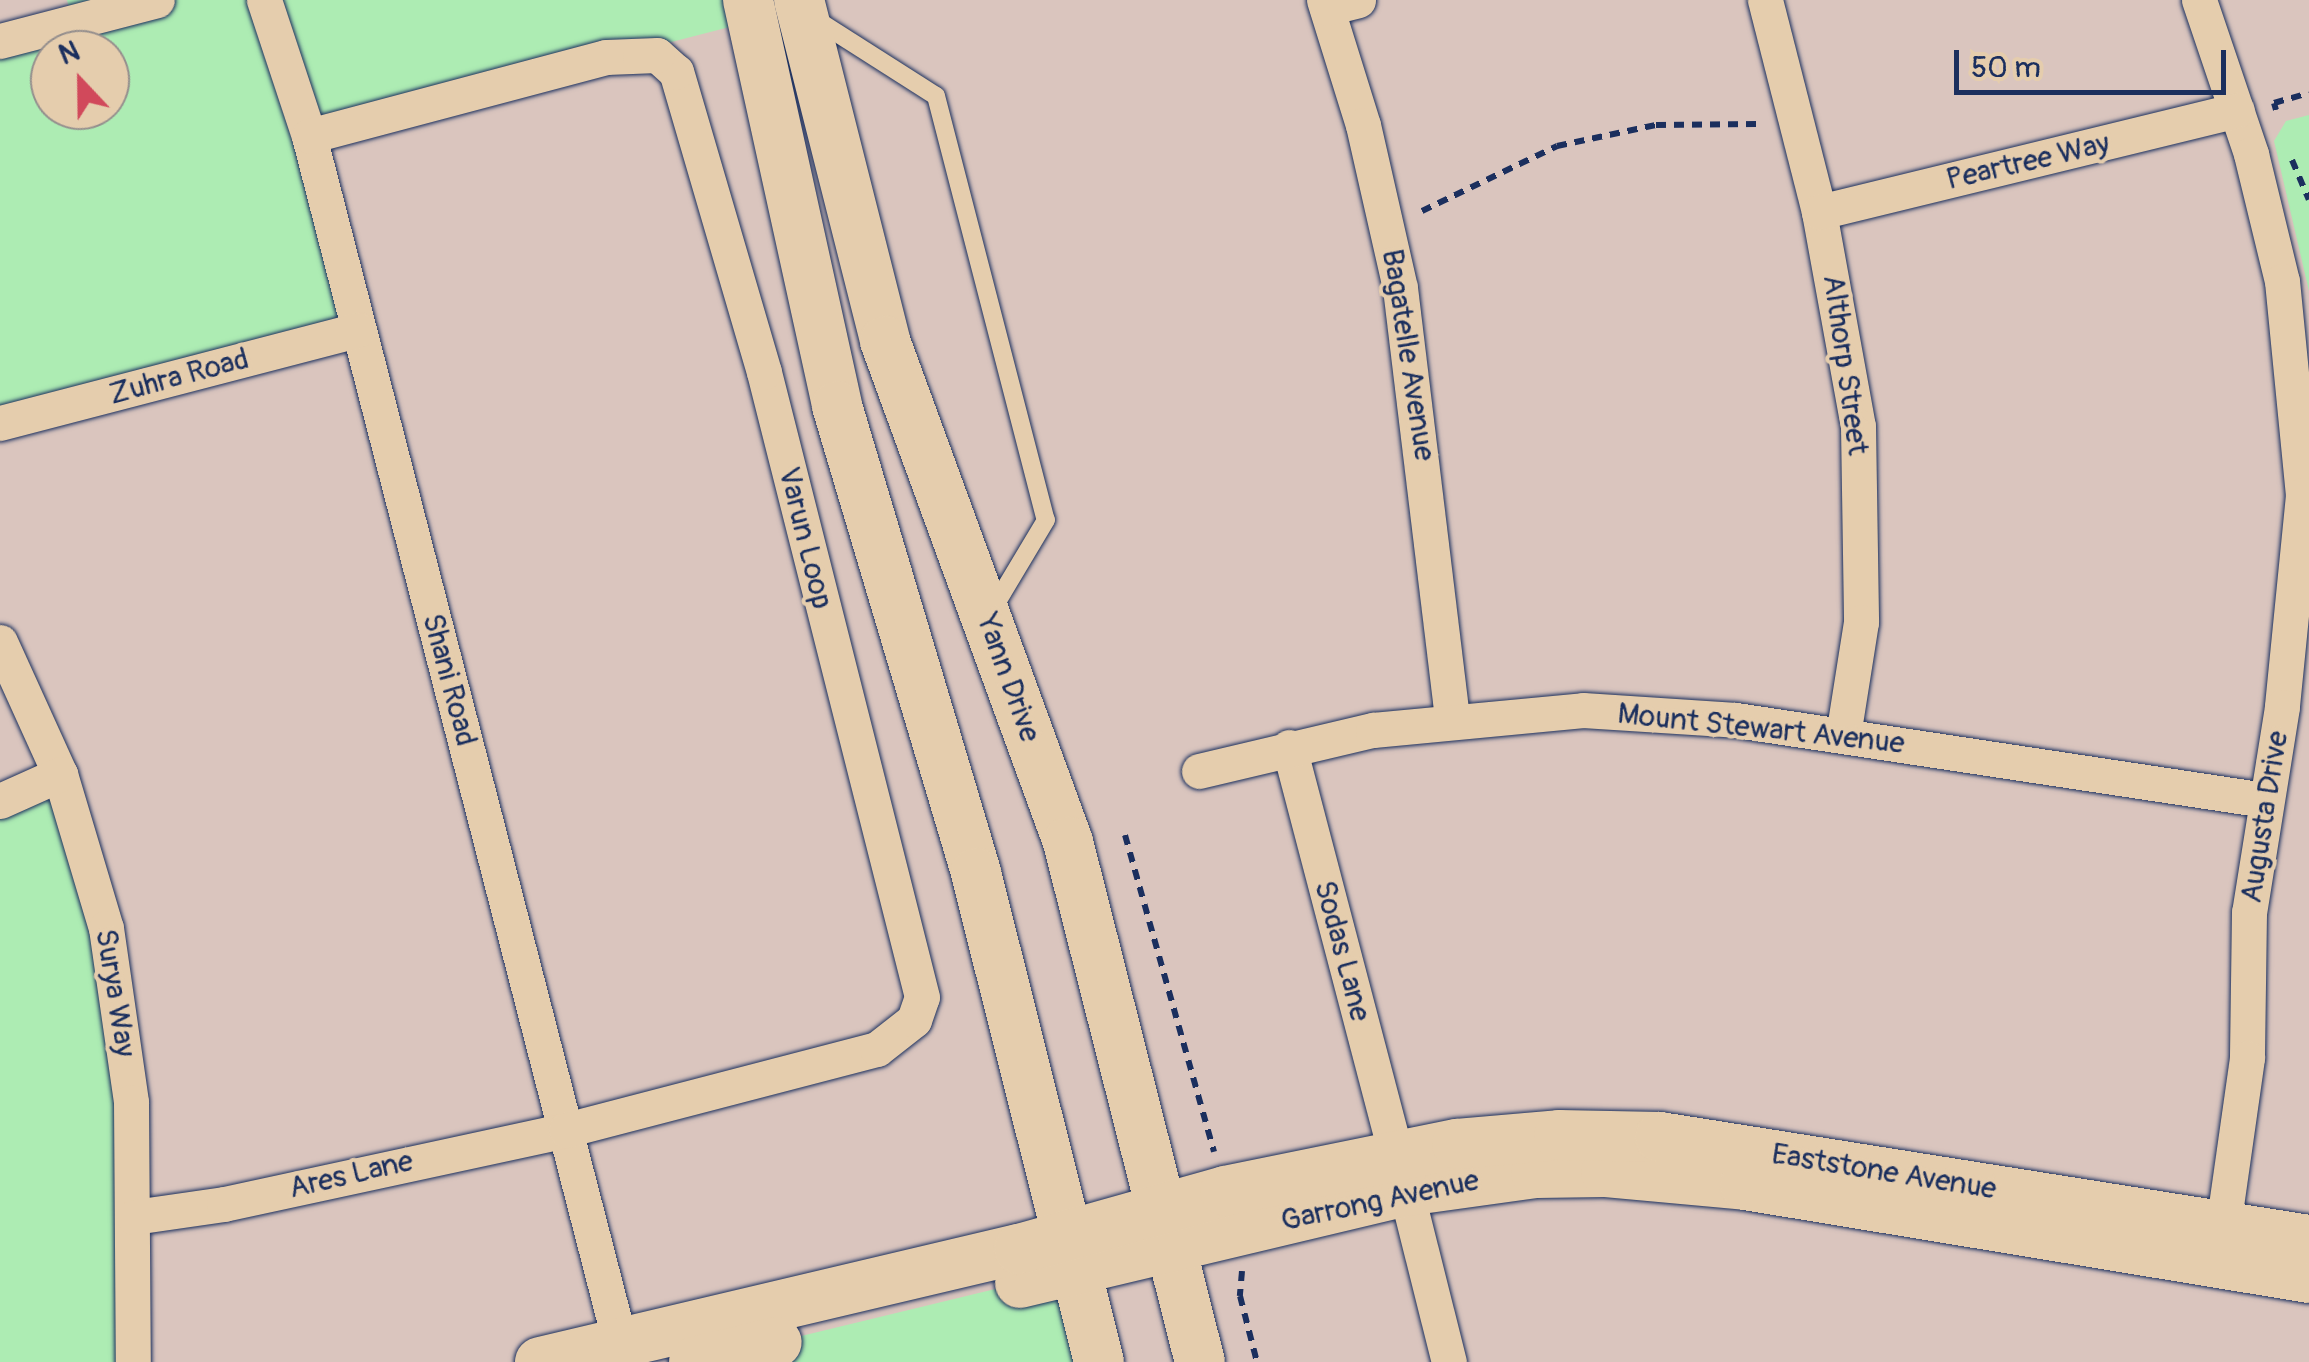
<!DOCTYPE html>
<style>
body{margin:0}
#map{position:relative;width:2309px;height:1362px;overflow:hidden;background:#dac5be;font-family:Pangolin,sans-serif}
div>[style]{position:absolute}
.green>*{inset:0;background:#adecb3}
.path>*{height:6px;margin-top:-3px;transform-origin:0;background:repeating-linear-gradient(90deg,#1b2f5e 0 10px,transparent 0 18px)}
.roads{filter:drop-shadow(0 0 2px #1b2f5e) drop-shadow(0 0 2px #1b2f5e)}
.lane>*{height:18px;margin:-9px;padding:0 9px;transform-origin:9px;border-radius:9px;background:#e5cdad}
.street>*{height:35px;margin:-17.5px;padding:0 17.5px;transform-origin:17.5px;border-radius:17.5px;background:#e5cdad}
.secondary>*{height:50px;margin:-25px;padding:0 25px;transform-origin:25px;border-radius:25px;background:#e5cdad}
span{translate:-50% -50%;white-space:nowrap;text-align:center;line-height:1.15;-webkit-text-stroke:8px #e5cdad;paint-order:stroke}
.street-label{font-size:30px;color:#1b2f5e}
.north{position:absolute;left:30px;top:30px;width:100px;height:100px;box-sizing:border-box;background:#e5cdad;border:2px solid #948e8d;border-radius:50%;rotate:338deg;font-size:28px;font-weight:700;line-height:40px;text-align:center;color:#1b2f5e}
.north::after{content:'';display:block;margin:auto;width:35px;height:45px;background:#d1495b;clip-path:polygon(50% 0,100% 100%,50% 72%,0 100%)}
.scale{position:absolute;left:1954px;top:50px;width:272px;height:45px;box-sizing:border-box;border:5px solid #1b2f5e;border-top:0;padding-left:12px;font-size:30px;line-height:35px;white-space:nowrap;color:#1b2f5e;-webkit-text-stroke:8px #e5cdad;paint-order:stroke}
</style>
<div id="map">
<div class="green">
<div style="clip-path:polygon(evenodd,67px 0,748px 0,753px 21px,309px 135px,358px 330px,0 423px,0 41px,72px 21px,67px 0,50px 50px,110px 50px,110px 110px,50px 110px,50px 50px)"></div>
<div style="clip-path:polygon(2309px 115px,2309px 291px,2274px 141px,2286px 121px)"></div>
<div style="clip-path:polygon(60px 774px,106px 928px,133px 1362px,0 1362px,0 801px)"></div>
<div style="clip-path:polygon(1078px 1269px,1099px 1362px,694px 1362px)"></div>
</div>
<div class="path">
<div style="left:2276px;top:110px;width:7px;rotate:-106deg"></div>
<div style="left:2274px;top:103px;width:36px;rotate:-16deg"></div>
<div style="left:2292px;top:160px;width:43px;rotate:67deg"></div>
<div style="left:1422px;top:211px;width:150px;rotate:-25.7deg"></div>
<div style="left:1557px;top:146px;width:101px;rotate:-12deg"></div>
<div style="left:1656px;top:125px;width:101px;rotate:-0.6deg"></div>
<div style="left:1125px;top:835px;width:329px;rotate:74.3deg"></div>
<div style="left:1242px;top:1271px;width:25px;rotate:95deg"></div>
<div style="left:1240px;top:1296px;width:68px;rotate:75.6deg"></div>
</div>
<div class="roads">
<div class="lane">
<div style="left:815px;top:19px;width:143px;rotate:32.5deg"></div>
<div style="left:936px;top:96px;width:438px;rotate:75.5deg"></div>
<div style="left:1046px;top:520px;width:107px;rotate:120.9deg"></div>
</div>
<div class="street">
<div style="left:264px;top:0;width:143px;rotate:71.7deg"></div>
<div style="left:309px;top:136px;width:1266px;rotate:75.55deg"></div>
<div style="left:1324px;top:0;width:131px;rotate:72.7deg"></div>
<div style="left:1363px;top:125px;width:167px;rotate:77.2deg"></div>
<div style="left:1400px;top:288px;width:433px;rotate:83.1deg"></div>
<div style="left:1765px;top:0;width:219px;rotate:75.7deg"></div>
<div style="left:1819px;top:212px;width:218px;rotate:79.7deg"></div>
<div style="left:1858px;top:426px;width:196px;rotate:89.1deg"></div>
<div style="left:1861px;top:622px;width:115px;rotate:99deg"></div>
<div style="left:2199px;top:0;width:163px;rotate:71.3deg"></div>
<div style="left:2251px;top:154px;width:131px;rotate:76.3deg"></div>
<div style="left:2282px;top:281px;width:215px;rotate:84.4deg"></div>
<div style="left:2303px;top:495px;width:213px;rotate:95.7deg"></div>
<div style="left:2282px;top:707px;width:208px;rotate:99.1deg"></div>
<div style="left:2249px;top:912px;width:146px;rotate:90.8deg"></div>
<div style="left:2247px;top:1058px;width:171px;rotate:98.1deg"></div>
<div style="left:1327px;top:8px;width:32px;rotate:-14deg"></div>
<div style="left:0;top:41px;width:162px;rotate:-14.6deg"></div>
<div style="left:1819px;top:212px;width:430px;rotate:-13.7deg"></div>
<div style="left:0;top:423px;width:370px;rotate:-14.6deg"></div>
<div style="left:0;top:642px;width:145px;rotate:65.6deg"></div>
<div style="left:60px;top:774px;width:161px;rotate:73.4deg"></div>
<div style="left:106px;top:928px;width:176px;rotate:81.8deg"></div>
<div style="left:131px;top:1102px;width:260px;rotate:89.6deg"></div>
<div style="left:1289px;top:747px;width:422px;rotate:75.3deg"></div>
<div style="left:1199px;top:771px;width:179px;rotate:-13.3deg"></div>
<div style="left:1373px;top:730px;width:211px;rotate:-5.4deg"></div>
<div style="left:1583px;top:710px;width:153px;rotate:3.7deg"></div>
<div style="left:1736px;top:720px;width:535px;rotate:8.6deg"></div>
<div style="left:0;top:801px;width:66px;rotate:-24.2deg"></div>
<div style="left:1406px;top:1191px;width:176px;rotate:75.9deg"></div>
<div style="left:134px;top:1217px;width:91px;rotate:-8.2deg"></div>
<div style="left:224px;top:1204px;width:350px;rotate:-12.2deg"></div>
<div style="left:566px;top:1130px;width:321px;rotate:-14.6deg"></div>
<div style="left:877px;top:1049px;width:47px;rotate:-38.1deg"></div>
<div style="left:914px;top:1020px;width:24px;rotate:-71deg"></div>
<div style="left:922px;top:997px;width:645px;rotate:-104.19deg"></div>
<div style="left:764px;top:372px;width:313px;rotate:-106.3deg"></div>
<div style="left:676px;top:72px;width:25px;rotate:-138deg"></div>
<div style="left:657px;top:55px;width:51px;rotate:177.8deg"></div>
<div style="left:606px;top:57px;width:307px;rotate:165.1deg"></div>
</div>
<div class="secondary">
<div style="left:748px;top:0;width:416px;rotate:77.6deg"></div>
<div style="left:837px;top:406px;width:487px;rotate:73.4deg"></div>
<div style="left:976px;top:873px;width:504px;rotate:75.88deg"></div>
<div style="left:799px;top:0;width:352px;rotate:75.8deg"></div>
<div style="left:885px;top:341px;width:533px;rotate:69.93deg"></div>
<div style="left:1068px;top:842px;width:536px;rotate:75.76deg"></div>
<div style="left:1020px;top:1283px;width:397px;rotate:-13.4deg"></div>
<div style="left:1406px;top:1191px;width:131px;rotate:-7.9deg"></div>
<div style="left:1536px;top:1173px;width:70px;rotate:-0.8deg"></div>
<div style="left:1606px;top:1172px;width:140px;rotate:5.3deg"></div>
<div style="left:1745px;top:1185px;width:572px;rotate:9.36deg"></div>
<div style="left:540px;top:1362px;width:492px;rotate:-13.3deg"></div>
<div style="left:1019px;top:1249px;width:214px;rotate:-15.7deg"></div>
<div style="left:1225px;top:1191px;width:237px;rotate:-11.5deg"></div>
<div style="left:1457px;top:1144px;width:102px;rotate:-5deg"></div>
<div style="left:1559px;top:1135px;width:101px;rotate:1.1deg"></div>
<div style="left:1660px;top:1137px;width:657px;rotate:9.02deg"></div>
<div style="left:694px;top:1362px;width:85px;rotate:-13.5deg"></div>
</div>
</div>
<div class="street-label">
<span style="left:2028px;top:162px;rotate:-13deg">Peartree Way</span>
<span style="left:1408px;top:355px;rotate:81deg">Bagatelle Avenue</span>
<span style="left:1845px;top:365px;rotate:82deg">Althorp Street</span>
<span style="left:179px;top:377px;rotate:-15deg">Zuhra Road</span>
<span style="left:805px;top:538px;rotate:76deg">Varun Loop</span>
<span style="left:1008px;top:678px;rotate:70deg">Yann Drive</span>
<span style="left:449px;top:680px;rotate:75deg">Shani Road</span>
<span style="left:1761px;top:729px;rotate:6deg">Mount Stewart Avenue</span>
<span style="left:2265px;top:817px;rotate:-81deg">Augusta Drive</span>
<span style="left:1342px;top:951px;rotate:75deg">Sodas Lane</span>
<span style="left:115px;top:993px;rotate:81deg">Surya Way</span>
<span style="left:1884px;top:1172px;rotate:9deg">Eaststone Avenue</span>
<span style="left:351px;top:1175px;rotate:-13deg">Ares Lane</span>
<span style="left:1380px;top:1201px;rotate:-12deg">Garrong Avenue</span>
</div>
<div class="north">N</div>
<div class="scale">50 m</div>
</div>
